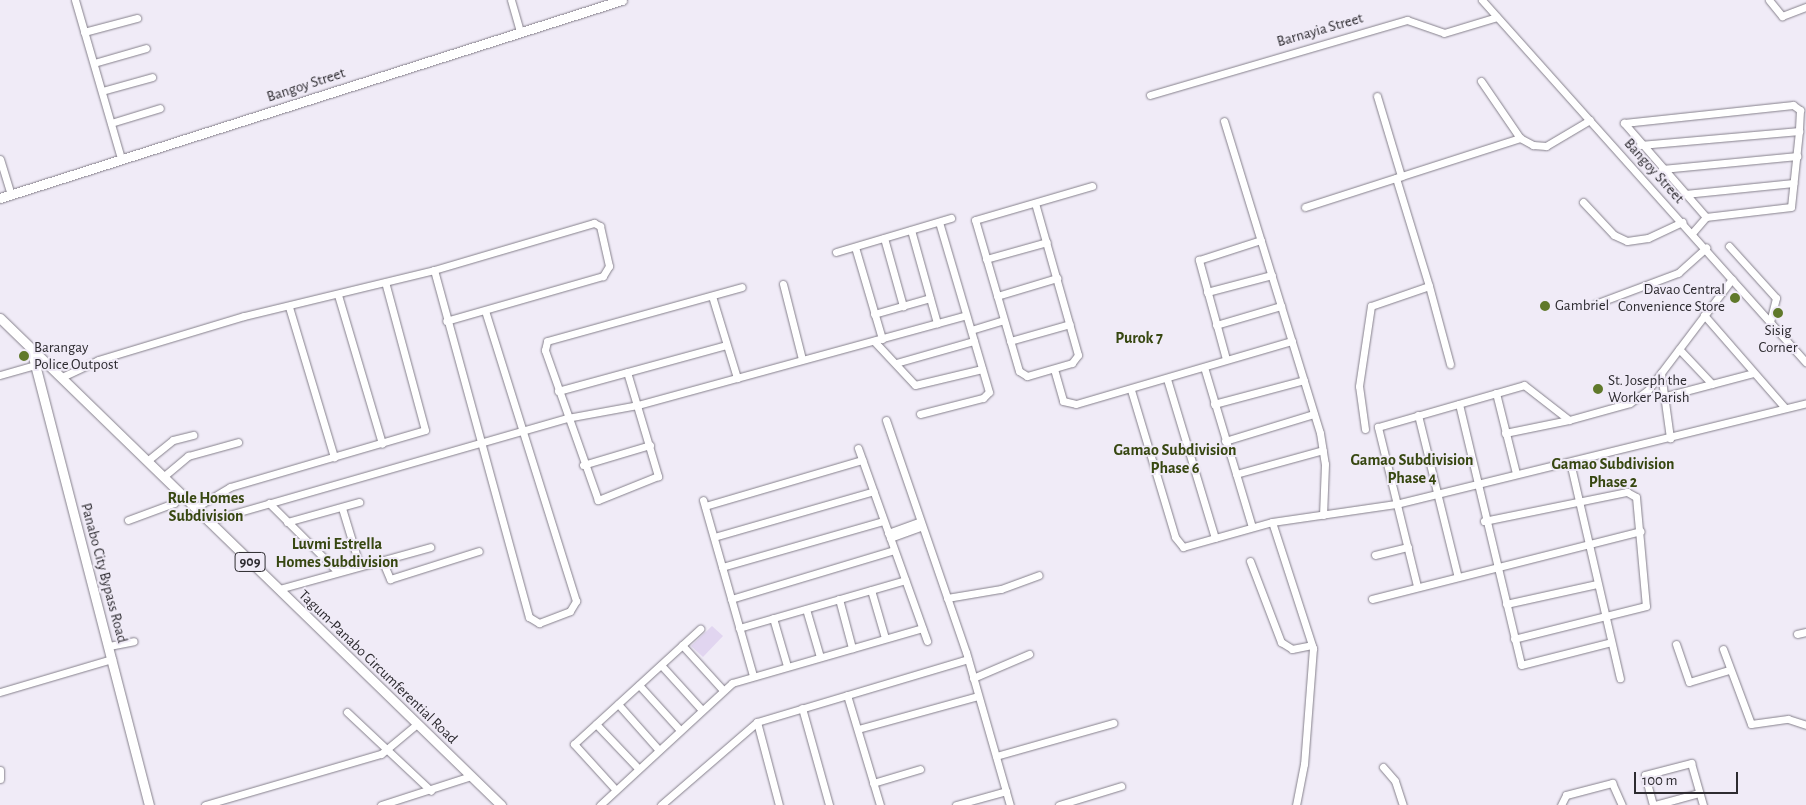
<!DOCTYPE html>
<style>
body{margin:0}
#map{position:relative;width:1806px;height:805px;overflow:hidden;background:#f0ebf7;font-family:"Alegreya Sans",sans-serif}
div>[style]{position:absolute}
.green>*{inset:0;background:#e1d5f0}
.roads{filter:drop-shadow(0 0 1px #85808b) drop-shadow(0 0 1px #85808b)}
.minor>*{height:7px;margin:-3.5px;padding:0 3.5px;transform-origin:3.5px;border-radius:3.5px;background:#fff}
.major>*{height:9px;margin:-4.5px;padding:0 4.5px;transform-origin:4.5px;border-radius:4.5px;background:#fff}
.dots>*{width:14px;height:14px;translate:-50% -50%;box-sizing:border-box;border:2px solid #f0ebf7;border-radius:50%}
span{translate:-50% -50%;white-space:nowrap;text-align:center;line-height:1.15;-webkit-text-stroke:4px #f0ebf7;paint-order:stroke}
.shield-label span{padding:1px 4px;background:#f0ebf7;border:1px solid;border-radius:4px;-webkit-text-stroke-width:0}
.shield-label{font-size:14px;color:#2d2b30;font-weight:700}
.street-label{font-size:15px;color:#2d2b30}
.poi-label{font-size:15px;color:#2d2b30}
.right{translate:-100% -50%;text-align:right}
.left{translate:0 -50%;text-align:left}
.neighbourhood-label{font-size:16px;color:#374711;font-weight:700}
.scale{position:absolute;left:1634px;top:772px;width:104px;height:22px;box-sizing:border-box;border:2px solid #2d2b30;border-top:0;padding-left:6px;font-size:15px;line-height:18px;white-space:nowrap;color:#2d2b30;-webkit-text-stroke:4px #f0ebf7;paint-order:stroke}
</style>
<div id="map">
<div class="green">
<div style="clip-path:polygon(712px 626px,723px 636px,703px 657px,691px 646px)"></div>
</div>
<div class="roads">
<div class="minor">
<div style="left:75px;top:0;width:165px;rotate:73.8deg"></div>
<div style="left:511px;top:0;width:33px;rotate:74deg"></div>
<div style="left:1482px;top:0;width:486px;rotate:48.2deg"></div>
<div style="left:1769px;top:0;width:21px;rotate:51deg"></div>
<div style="left:1782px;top:16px;width:26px;rotate:-21deg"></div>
<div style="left:84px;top:32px;width:55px;rotate:-14.8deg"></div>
<div style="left:94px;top:63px;width:54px;rotate:-16.1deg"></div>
<div style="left:1481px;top:81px;width:69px;rotate:55.6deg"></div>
<div style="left:1520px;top:138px;width:15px;rotate:28deg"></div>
<div style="left:1533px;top:145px;width:13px;rotate:4deg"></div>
<div style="left:1546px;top:146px;width:51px;rotate:-30.6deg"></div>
<div style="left:102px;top:91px;width:52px;rotate:-15.6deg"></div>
<div style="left:1150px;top:95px;width:268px;rotate:-16.3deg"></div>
<div style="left:1407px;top:20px;width:39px;rotate:19deg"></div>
<div style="left:1444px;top:33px;width:55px;rotate:-16.8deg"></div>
<div style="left:1377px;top:96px;width:84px;rotate:73.3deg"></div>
<div style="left:1224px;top:121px;width:326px;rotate:72.9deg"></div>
<div style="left:1320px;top:433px;width:31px;rotate:81deg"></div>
<div style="left:1325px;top:464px;width:51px;rotate:92.2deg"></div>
<div style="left:111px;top:123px;width:51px;rotate:-17deg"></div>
<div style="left:1640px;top:145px;width:160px;rotate:-5deg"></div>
<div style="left:1799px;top:131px;width:76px;rotate:96deg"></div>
<div style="left:1791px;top:207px;width:86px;rotate:173.3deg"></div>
<div style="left:1706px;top:217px;width:21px;rotate:131deg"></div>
<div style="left:0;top:159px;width:38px;rotate:73deg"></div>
<div style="left:1662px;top:169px;width:136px;rotate:-5.5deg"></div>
<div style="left:1685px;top:194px;width:109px;rotate:-5.8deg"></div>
<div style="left:1583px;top:202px;width:45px;rotate:46.8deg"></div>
<div style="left:1614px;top:235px;width:14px;rotate:25deg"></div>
<div style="left:1627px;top:241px;width:21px;rotate:-8deg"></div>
<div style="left:1648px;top:238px;width:38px;rotate:-25deg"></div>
<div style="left:1035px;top:203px;width:158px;rotate:74.2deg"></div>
<div style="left:1078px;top:355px;width:10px;rotate:127deg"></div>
<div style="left:1072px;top:363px;width:47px;rotate:163.9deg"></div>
<div style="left:1027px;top:376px;width:9px;rotate:-148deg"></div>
<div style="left:1019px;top:371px;width:157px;rotate:-106.2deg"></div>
<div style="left:975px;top:220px;width:122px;rotate:-16.2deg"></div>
<div style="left:1305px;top:207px;width:226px;rotate:-17.8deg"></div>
<div style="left:1706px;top:217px;width:125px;rotate:-131.1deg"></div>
<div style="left:1624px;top:123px;width:170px;rotate:-6.1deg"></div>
<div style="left:1793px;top:105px;width:9px;rotate:36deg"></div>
<div style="left:1800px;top:110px;width:21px;rotate:93deg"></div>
<div style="left:911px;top:230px;width:97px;rotate:74.4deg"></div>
<div style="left:884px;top:238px;width:71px;rotate:74.4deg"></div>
<div style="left:1729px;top:246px;width:70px;rotate:47.9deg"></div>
<div style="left:1776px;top:298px;width:25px;rotate:104deg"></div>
<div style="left:855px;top:247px;width:96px;rotate:73.6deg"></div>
<div style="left:836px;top:252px;width:120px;rotate:-16.5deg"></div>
<div style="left:986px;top:259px;width:63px;rotate:-15.6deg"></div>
<div style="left:434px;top:270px;width:360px;rotate:74.7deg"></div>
<div style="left:529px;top:617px;width:12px;rotate:31deg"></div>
<div style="left:539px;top:623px;width:33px;rotate:-21deg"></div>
<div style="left:570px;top:611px;width:12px;rotate:-59deg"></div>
<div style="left:576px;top:601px;width:304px;rotate:-107.4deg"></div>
<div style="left:783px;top:284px;width:77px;rotate:75.8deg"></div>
<div style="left:1429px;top:286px;width:81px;rotate:74.9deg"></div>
<div style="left:1207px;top:292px;width:67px;rotate:-14.7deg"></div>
<div style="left:338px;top:295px;width:155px;rotate:73.5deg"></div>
<div style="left:712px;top:296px;width:86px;rotate:73deg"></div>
<div style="left:997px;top:296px;width:63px;rotate:-16.7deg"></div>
<div style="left:1595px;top:304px;width:89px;rotate:-20.5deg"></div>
<div style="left:1678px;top:273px;width:38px;rotate:-42deg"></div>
<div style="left:289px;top:307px;width:157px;rotate:73.3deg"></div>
<div style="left:874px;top:314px;width:58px;rotate:-15.9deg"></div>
<div style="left:1704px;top:315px;width:123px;rotate:48.9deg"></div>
<div style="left:1216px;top:325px;width:68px;rotate:-16.3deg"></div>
<div style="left:971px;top:330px;width:34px;rotate:-17deg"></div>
<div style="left:874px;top:341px;width:60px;rotate:47deg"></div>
<div style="left:915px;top:385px;width:69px;rotate:-13.4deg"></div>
<div style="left:1010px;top:341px;width:62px;rotate:-15.8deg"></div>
<div style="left:1679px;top:349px;width:48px;rotate:46.7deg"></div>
<div style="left:1226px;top:359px;width:103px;rotate:-105.3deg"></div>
<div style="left:1199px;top:260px;width:65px;rotate:-17.9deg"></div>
<div style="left:896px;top:363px;width:81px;rotate:-15.8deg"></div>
<div style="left:1204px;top:367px;width:167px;rotate:73.3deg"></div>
<div style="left:1054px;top:369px;width:33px;rotate:74deg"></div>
<div style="left:1063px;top:401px;width:13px;rotate:13deg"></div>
<div style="left:1076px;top:404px;width:225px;rotate:-16.3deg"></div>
<div style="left:627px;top:372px;width:109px;rotate:73.4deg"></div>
<div style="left:658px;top:476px;width:65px;rotate:158.2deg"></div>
<div style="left:598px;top:500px;width:159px;rotate:-109.5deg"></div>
<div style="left:545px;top:350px;width:9px;rotate:-77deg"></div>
<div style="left:547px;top:341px;width:202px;rotate:-15.5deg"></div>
<div style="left:1661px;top:373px;width:66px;rotate:82.1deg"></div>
<div style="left:0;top:375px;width:37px;rotate:-16deg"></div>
<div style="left:62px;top:377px;width:40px;rotate:-25deg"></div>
<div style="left:98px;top:360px;width:152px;rotate:-16.8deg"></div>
<div style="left:244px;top:316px;width:195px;rotate:-13.6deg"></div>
<div style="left:434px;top:270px;width:167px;rotate:-16.4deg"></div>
<div style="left:594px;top:223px;width:7px;rotate:27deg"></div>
<div style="left:600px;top:226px;width:41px;rotate:77.3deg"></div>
<div style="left:609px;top:266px;width:12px;rotate:121deg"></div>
<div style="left:603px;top:276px;width:163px;rotate:164deg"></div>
<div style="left:1167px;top:379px;width:166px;rotate:73.2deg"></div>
<div style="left:1131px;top:390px;width:153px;rotate:73.3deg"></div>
<div style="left:1175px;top:537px;width:13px;rotate:51deg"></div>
<div style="left:1183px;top:547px;width:92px;rotate:-15.7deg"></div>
<div style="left:1272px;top:522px;width:125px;rotate:-8.3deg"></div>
<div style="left:1396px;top:504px;width:422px;rotate:-13.8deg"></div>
<div style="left:558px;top:391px;width:174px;rotate:-15.3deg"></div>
<div style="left:1496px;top:393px;width:82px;rotate:76deg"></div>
<div style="left:1666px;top:396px;width:90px;rotate:-14.8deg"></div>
<div style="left:1214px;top:404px;width:93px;rotate:-14.9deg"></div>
<div style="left:1459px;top:404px;width:268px;rotate:76.6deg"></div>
<div style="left:1521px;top:665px;width:93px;rotate:-14.3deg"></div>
<div style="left:920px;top:414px;width:65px;rotate:-14.3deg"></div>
<div style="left:983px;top:398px;width:8px;rotate:-45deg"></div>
<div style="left:989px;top:392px;width:177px;rotate:-106.4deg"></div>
<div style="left:1418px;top:415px;width:164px;rotate:76.2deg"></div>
<div style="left:886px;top:420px;width:245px;rotate:71deg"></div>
<div style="left:966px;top:652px;width:159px;rotate:74deg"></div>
<div style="left:1365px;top:429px;width:43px;rotate:-97.9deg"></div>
<div style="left:1359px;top:386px;width:81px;rotate:-81.5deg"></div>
<div style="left:1371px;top:306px;width:61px;rotate:-19deg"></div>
<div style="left:1429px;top:286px;width:113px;rotate:-107deg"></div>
<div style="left:1505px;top:433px;width:65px;rotate:-11.5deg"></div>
<div style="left:1225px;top:441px;width:93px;rotate:-16.9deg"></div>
<div style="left:858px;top:448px;width:205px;rotate:70.3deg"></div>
<div style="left:147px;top:461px;width:33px;rotate:-39deg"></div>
<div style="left:173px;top:440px;width:21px;rotate:-14deg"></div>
<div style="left:1570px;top:462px;width:222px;rotate:77deg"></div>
<div style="left:583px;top:465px;width:70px;rotate:-16.6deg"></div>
<div style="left:1236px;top:474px;width:90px;rotate:-15.4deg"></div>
<div style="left:163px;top:477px;width:33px;rotate:-40deg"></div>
<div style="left:188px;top:456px;width:52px;rotate:-15.6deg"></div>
<div style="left:703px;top:500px;width:183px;rotate:74.1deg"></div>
<div style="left:269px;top:503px;width:96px;rotate:45deg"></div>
<div style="left:705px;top:506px;width:164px;rotate:-16.3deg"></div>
<div style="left:195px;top:508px;width:41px;rotate:-31deg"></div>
<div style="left:230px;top:487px;width:203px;rotate:-16.3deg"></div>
<div style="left:425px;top:430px;width:153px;rotate:-105.1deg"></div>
<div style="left:342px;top:508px;width:59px;rotate:73.1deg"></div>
<div style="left:128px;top:520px;width:49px;rotate:-20.3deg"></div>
<div style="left:174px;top:503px;width:11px;rotate:-52deg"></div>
<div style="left:208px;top:521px;width:373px;rotate:-16deg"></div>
<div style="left:567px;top:418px;width:72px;rotate:-10.4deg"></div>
<div style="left:638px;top:405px;width:340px;rotate:-15.3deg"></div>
<div style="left:1484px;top:521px;width:146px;rotate:-11.5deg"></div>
<div style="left:1627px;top:492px;width:10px;rotate:29deg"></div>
<div style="left:1636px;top:497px;width:109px;rotate:84.8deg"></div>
<div style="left:1646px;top:606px;width:136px;rotate:166deg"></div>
<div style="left:287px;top:522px;width:75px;rotate:-15.5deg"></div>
<div style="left:1272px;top:522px;width:133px;rotate:72deg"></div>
<div style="left:1313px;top:648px;width:116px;rotate:94.4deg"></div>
<div style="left:1304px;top:764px;width:42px;rotate:101deg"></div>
<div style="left:888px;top:533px;width:33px;rotate:-20deg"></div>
<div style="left:714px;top:537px;width:166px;rotate:-16deg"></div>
<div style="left:890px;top:538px;width:33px;rotate:-20deg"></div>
<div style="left:1375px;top:555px;width:34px;rotate:-14deg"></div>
<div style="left:382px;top:560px;width:21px;rotate:67deg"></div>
<div style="left:390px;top:579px;width:93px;rotate:-17.5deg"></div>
<div style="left:1250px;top:561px;width:87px;rotate:69.1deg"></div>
<div style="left:1281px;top:642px;width:13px;rotate:32deg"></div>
<div style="left:1292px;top:649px;width:20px;rotate:-11deg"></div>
<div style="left:722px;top:567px;width:168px;rotate:-15.9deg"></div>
<div style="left:1417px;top:586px;width:164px;rotate:-103.8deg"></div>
<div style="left:1378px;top:427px;width:152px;rotate:-16deg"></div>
<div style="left:1524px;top:385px;width:57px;rotate:37.9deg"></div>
<div style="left:1569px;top:420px;width:63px;rotate:-15.6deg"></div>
<div style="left:1630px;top:403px;width:22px;rotate:-36deg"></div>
<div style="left:1648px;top:390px;width:139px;rotate:-52.9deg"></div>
<div style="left:279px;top:589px;width:157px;rotate:-15.5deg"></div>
<div style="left:871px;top:590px;width:50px;rotate:73.7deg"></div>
<div style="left:947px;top:598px;width:55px;rotate:-9.5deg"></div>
<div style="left:1001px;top:589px;width:40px;rotate:-20.2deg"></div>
<div style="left:731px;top:599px;width:170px;rotate:-16.7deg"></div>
<div style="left:839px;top:599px;width:51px;rotate:75.1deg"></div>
<div style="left:1372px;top:599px;width:277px;rotate:-14.2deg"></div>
<div style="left:1506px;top:604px;width:93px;rotate:-12.4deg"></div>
<div style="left:806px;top:609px;width:50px;rotate:73.7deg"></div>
<div style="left:773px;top:618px;width:50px;rotate:73.7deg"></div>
<div style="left:739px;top:628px;width:173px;rotate:-16.1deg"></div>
<div style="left:1797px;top:634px;width:9px;rotate:-13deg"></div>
<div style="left:1676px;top:644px;width:40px;rotate:71.1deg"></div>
<div style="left:1689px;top:682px;width:42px;rotate:-16.7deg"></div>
<div style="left:682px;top:645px;width:61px;rotate:47.7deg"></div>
<div style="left:109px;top:646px;width:25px;rotate:-11deg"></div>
<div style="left:1723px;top:649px;width:80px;rotate:69.5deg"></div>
<div style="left:1751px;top:724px;width:37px;rotate:-8deg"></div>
<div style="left:1788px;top:719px;width:19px;rotate:18deg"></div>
<div style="left:661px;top:665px;width:59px;rotate:47.7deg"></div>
<div style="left:973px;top:678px;width:61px;rotate:-23.2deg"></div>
<div style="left:639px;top:685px;width:59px;rotate:47.7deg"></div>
<div style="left:0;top:692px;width:117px;rotate:-16.4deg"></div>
<div style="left:847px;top:695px;width:115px;rotate:73.3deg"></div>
<div style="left:618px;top:704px;width:60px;rotate:48.4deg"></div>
<div style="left:802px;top:708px;width:101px;rotate:74.4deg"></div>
<div style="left:347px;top:712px;width:115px;rotate:43.2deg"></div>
<div style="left:757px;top:722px;width:86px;rotate:75.2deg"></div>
<div style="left:596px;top:724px;width:59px;rotate:46.4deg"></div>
<div style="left:858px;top:729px;width:124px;rotate:-15.4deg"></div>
<div style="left:996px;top:756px;width:122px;rotate:-15.8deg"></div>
<div style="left:1383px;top:767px;width:18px;rotate:49deg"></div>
<div style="left:1395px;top:781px;width:25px;rotate:72deg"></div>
<div style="left:0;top:770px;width:9px;rotate:90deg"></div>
<div style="left:873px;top:783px;width:49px;rotate:-16.6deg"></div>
<div style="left:615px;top:789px;width:61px;rotate:-132.3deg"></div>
<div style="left:574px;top:744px;width:171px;rotate:-42.4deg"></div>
<div style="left:205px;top:805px;width:183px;rotate:-16.2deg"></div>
<div style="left:381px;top:754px;width:47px;rotate:-39.8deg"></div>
<div style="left:381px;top:805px;width:95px;rotate:-17.9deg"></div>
<div style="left:600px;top:805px;width:180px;rotate:-42.7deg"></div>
<div style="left:732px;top:683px;width:198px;rotate:-16.1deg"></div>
<div style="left:661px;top:805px;width:127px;rotate:-40.8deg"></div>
<div style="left:757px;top:722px;width:220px;rotate:-16.6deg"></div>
<div style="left:956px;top:805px;width:52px;rotate:-15.6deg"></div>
<div style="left:1059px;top:805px;width:65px;rotate:-17deg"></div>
<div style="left:1561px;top:805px;width:11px;rotate:-63deg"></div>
<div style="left:1566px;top:795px;width:48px;rotate:-14.6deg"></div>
<div style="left:1612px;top:783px;width:24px;rotate:66deg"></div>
<div style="left:1653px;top:805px;width:31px;rotate:-105deg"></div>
<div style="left:1645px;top:775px;width:48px;rotate:-14.6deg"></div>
<div style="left:1691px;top:763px;width:44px;rotate:74.1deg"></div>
<div style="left:1655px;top:805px;width:46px;rotate:-15.3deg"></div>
</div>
<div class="major">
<div style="left:0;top:198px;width:653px;rotate:-17.66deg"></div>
<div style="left:0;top:318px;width:699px;rotate:44.19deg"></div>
<div style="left:31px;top:349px;width:471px;rotate:75.5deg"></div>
</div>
</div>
<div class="dots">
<div style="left:1735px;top:298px;background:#60792b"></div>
<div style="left:1545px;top:306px;background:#60792b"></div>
<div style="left:1778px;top:313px;background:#60792b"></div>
<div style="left:24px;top:356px;background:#60792b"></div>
<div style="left:1598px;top:389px;background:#60792b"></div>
</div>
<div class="shield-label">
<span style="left:250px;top:562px">909</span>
</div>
<div class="street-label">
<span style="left:1320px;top:30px;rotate:-16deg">Barnayia Street</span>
<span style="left:306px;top:85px;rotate:-18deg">Bangoy Street</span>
<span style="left:1654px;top:171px;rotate:48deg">Bangoy Street</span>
<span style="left:104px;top:573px;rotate:75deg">Panabo City Bypass Road</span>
<span style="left:378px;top:667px;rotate:44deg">Tagum-Panabo Circumferential Road</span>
</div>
<div class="poi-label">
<span class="right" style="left:1725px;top:298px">Davao Central<br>Convenience Store</span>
<span class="left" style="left:1555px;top:306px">Gambriel</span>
<span style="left:1778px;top:339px">Sisig<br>Corner</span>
<span class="left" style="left:34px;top:356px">Barangay<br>Police Outpost</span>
<span class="left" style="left:1608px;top:389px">St. Joseph the<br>Worker Parish</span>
</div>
<div class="neighbourhood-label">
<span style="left:1139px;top:338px">Purok 7</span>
<span style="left:1175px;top:459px">Gamao Subdivision<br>Phase 6</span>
<span style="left:1412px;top:469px">Gamao Subdivision<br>Phase 4</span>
<span style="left:1613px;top:473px">Gamao Subdivision<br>Phase 2</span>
<span style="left:206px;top:507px">Rule Homes<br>Subdivision</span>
<span style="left:337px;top:553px">Luvmi Estrella<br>Homes Subdivision</span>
</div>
<div class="scale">100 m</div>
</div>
